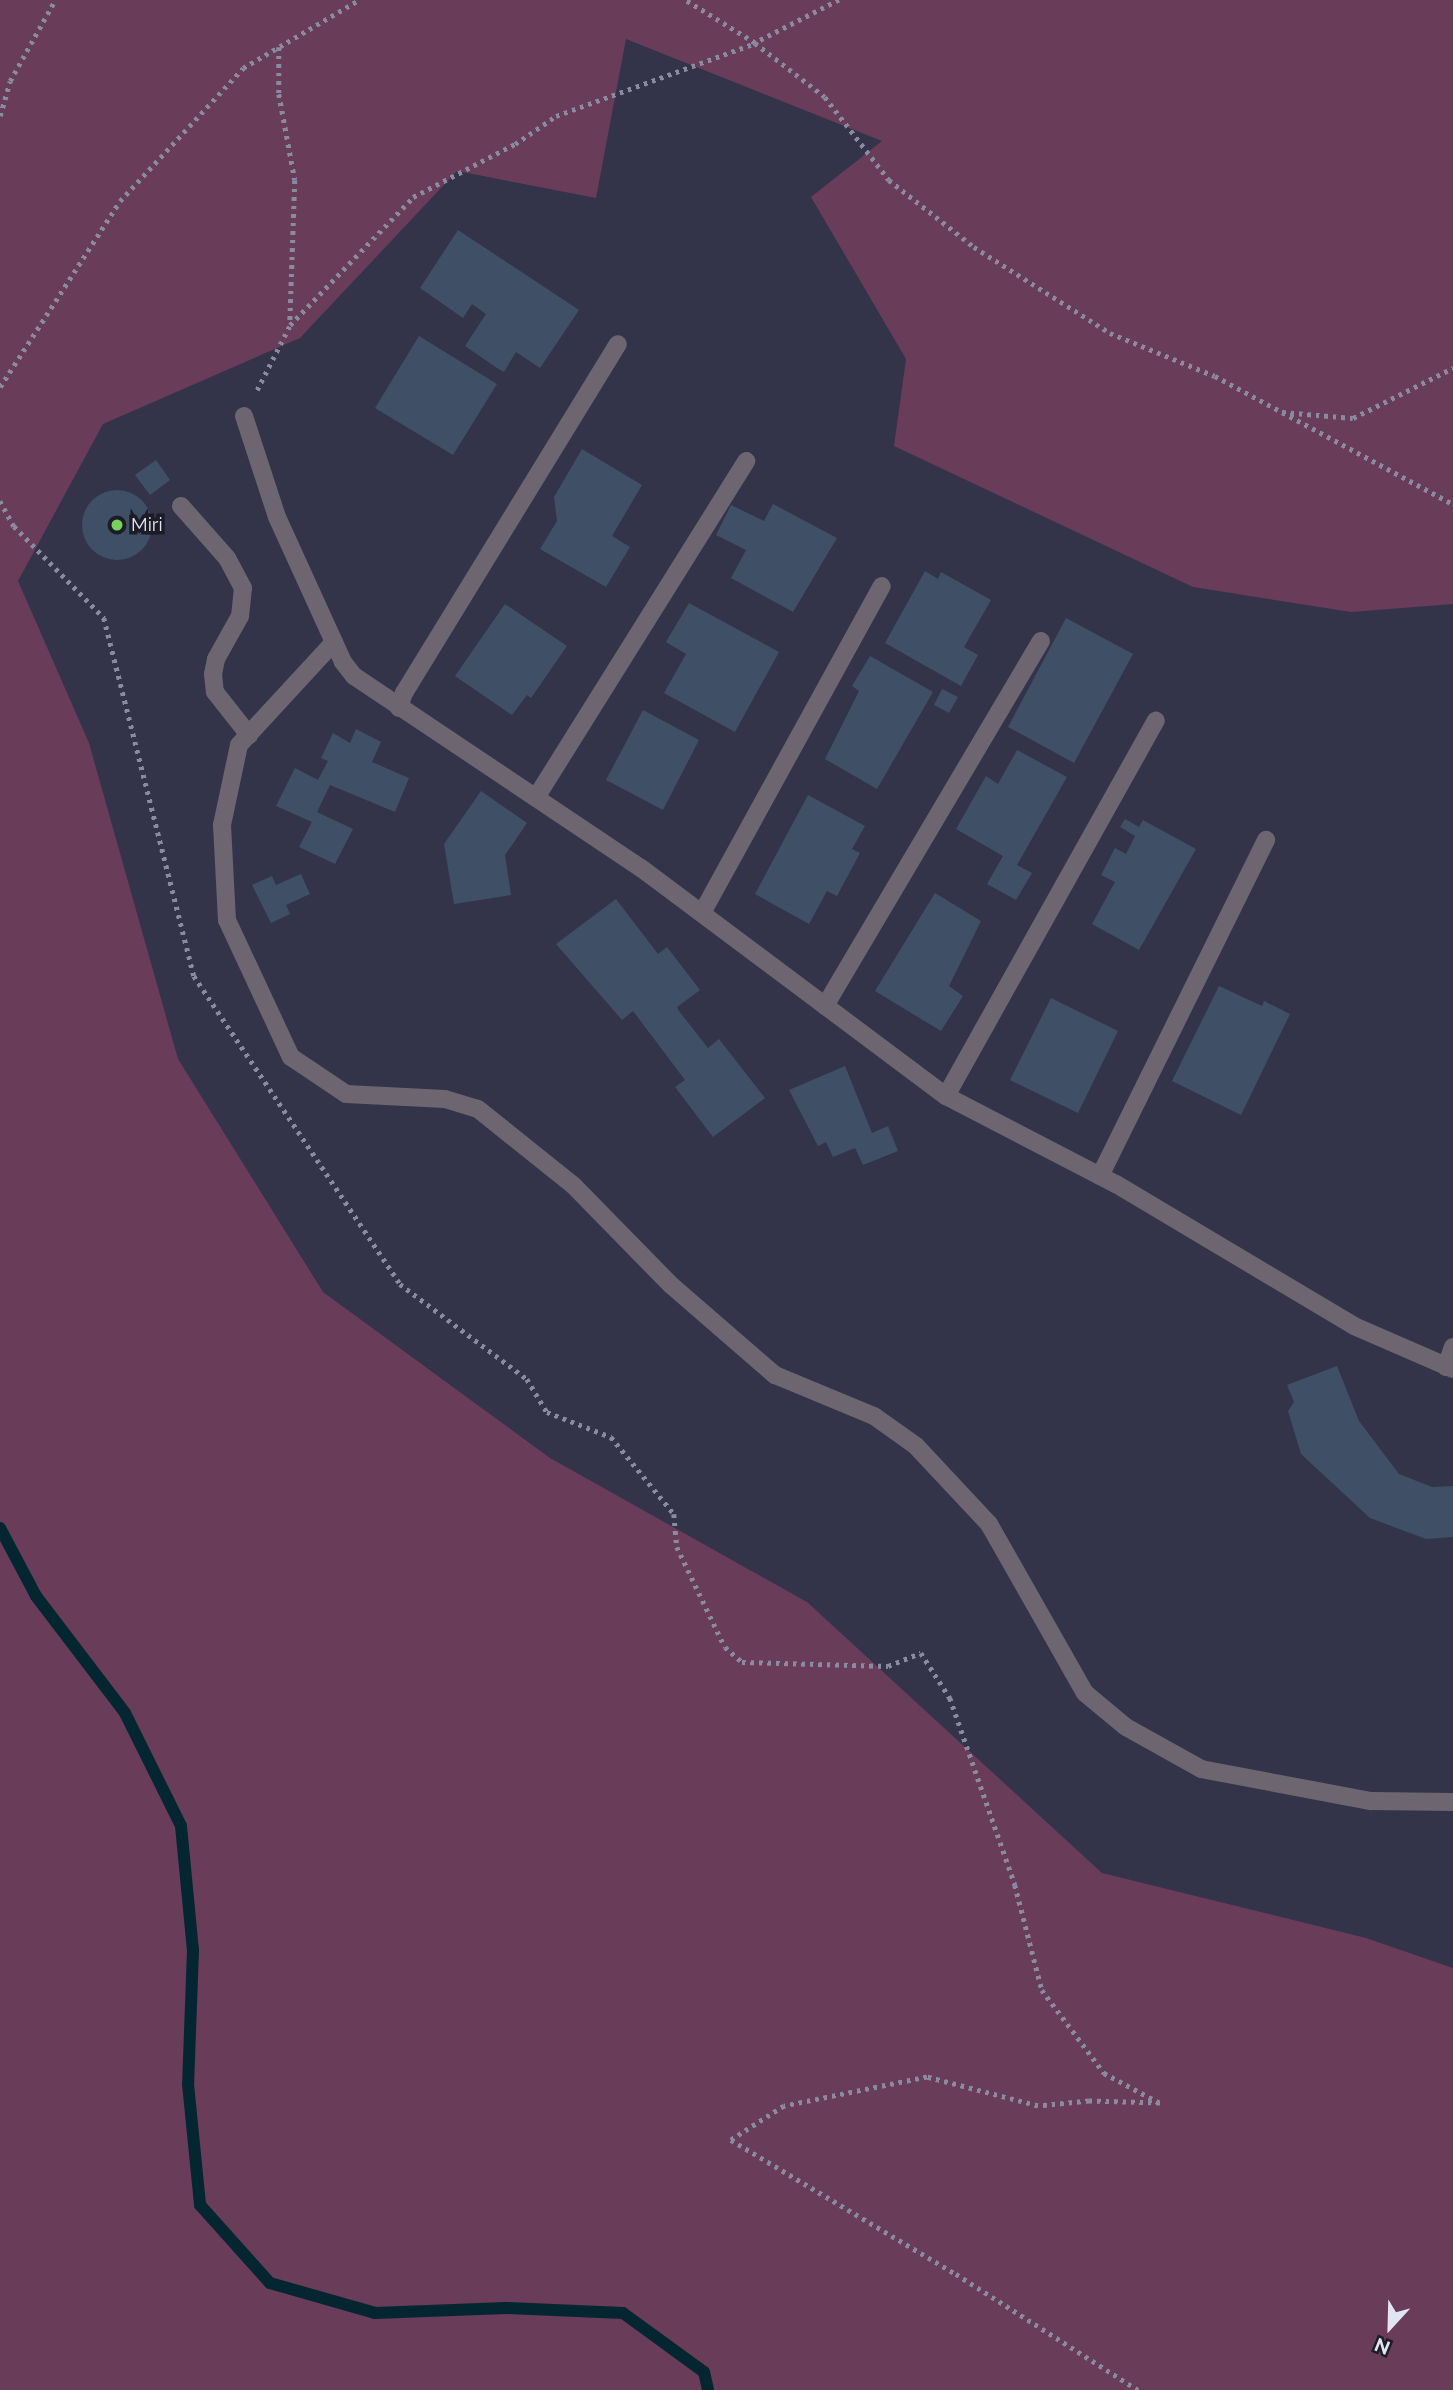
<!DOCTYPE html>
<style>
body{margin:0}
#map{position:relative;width:1453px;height:2390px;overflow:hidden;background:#33334a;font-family:Raleway,sans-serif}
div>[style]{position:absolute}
.green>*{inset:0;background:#693c59}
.stream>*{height:12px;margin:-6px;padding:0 6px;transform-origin:6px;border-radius:6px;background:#042631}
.building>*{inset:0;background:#3f5066}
.round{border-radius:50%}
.path>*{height:4.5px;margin-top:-2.25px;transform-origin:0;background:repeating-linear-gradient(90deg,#8a8b9e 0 3.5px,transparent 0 8.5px)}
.minor>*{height:18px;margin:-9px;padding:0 9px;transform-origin:9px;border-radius:9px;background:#6d6671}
.dots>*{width:19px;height:19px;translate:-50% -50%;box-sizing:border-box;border:4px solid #1c1c27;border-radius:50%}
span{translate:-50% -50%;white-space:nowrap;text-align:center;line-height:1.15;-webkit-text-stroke:7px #1c1c27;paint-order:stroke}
.poi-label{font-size:19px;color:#e2e3f3}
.left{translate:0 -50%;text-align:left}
.north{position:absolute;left:1355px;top:2292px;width:70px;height:70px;-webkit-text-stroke:5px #1c1c27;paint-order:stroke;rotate:202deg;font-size:19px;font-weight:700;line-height:28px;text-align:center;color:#e2e3f3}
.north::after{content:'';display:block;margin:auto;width:24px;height:32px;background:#e2e3f3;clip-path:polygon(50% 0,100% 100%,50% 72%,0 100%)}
</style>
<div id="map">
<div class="green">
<div style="clip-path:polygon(0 0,1453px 0,1453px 604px,1351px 612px,1193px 587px,894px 446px,906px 359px,811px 197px,882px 141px,626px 39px,596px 198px,457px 171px,300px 338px,103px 424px,18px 581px,89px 743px,178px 1059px,323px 1292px,550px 1458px,807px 1602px,1102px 1873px,1366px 1938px,1453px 1968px,1453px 2390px,0 2390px)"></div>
</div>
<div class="stream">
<div style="left:0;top:1528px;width:77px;rotate:62.1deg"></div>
<div style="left:36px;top:1596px;width:147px;rotate:52.7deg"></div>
<div style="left:125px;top:1713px;width:126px;rotate:63.6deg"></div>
<div style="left:181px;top:1826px;width:125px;rotate:84.5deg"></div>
<div style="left:193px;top:1950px;width:134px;rotate:92.1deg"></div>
<div style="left:188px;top:2084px;width:122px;rotate:84.3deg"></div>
<div style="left:200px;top:2205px;width:105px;rotate:48.1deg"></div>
<div style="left:270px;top:2283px;width:109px;rotate:15.9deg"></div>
<div style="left:375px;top:2313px;width:131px;rotate:-2.2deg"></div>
<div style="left:506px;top:2308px;width:117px;rotate:2.4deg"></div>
<div style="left:623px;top:2313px;width:100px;rotate:36.1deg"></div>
<div style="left:704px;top:2372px;width:18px;rotate:77deg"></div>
</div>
<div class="building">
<div style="clip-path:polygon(458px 230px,579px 310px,540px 368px,516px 352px,504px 372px,497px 368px,465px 346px,486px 314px,472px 304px,463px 318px,420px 288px)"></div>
<div style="clip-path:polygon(419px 336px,497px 384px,453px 455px,375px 408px)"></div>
<div style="clip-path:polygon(582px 449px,642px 485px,612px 536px,630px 547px,606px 587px,540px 549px,557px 521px,554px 497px)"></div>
<div style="clip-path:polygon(156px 460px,170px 480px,150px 495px,135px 475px)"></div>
<div class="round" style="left:82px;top:490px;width:70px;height:70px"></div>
<div style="clip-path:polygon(773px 504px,837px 538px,793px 612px,731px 578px,746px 550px,716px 535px,731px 505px,764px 521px)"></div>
<div style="clip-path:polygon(925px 571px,938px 579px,941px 572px,991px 600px,964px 647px,978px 655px,961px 686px,885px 643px)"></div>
<div style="clip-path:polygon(689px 603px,779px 652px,735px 732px,664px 693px,686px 654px,666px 642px)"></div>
<div style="clip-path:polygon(505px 604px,567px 646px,531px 698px,527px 695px,512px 715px,455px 676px)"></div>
<div style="clip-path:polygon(1066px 618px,1133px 654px,1074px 763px,1008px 727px)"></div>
<div style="clip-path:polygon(870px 656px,933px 692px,877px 789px,825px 759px,859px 691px,852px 686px)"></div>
<div style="clip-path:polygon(942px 689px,958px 697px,949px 713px,934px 705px)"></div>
<div style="clip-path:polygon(643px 710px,699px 740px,663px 810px,606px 780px)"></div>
<div style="clip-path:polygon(356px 729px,381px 742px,372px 762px,409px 778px,395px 812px,330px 785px,317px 812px,353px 829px,335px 864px,299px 847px,312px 822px,276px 806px,295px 768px,318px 780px,328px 761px,321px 758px,333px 733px,350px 743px)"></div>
<div style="clip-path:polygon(1017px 750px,1067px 777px,1017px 865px,1032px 873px,1016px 900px,987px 884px,1003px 856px,956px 829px,986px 776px,998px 784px)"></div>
<div style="clip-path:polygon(481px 791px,527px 823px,505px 855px,511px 895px,454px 904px,444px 844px)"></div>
<div style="clip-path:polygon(808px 795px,865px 826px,852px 849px,860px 853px,837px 896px,827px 891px,809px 924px,755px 894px)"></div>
<div style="clip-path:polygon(1125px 819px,1139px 827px,1143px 820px,1196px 849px,1139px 950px,1092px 924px,1115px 882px,1101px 875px,1115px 848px,1126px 854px,1135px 836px,1120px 827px)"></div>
<div style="clip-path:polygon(301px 874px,310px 894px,286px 905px,290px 914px,271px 923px,252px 885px,272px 876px,276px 885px)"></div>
<div style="clip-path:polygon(935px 893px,981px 921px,949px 986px,963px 996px,941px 1031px,875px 991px)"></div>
<div style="clip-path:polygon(616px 899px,658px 954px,667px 947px,700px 990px,677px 1007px,679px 1011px,708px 1048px,719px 1039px,765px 1098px,713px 1137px,675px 1087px,685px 1080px,633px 1011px,622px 1020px,556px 944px)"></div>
<div style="clip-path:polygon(1219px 986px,1262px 1006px,1264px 1001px,1290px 1014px,1241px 1115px,1172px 1081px)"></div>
<div style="clip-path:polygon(1051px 998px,1118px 1031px,1078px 1113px,1010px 1080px)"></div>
<div style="clip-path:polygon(845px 1066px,872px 1133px,888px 1126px,898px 1151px,863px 1165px,855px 1148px,833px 1157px,826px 1142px,818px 1146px,789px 1090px)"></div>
<div style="clip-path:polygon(1337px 1366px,1359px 1421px,1399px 1474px,1432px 1487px,1453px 1486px,1453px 1537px,1426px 1539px,1370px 1518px,1301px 1454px,1288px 1411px,1294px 1402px,1287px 1385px)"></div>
</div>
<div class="path">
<div style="left:839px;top:0;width:94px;rotate:152.9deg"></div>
<div style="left:755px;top:43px;width:88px;rotate:37.6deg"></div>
<div style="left:825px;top:97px;width:105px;rotate:52.4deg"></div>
<div style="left:889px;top:180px;width:108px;rotate:38.2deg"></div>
<div style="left:974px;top:247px;width:161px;rotate:32.3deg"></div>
<div style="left:1110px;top:333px;width:113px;rotate:22.3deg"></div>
<div style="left:1215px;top:376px;width:270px;rotate:28.3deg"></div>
<div style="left:279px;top:47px;width:47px;rotate:90deg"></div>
<div style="left:279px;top:94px;width:87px;rotate:79.5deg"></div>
<div style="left:295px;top:180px;width:144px;rotate:92deg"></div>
<div style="left:0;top:116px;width:36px;rotate:-74deg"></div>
<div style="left:10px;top:81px;width:93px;rotate:-60.9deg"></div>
<div style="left:0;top:387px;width:221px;rotate:-57.2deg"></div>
<div style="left:120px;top:201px;width:181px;rotate:-47.2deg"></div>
<div style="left:243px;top:68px;width:134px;rotate:-30.4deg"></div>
<div style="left:257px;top:390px;width:73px;rotate:-63.1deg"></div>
<div style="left:290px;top:325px;width:178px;rotate:-46.1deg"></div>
<div style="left:413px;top:197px;width:115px;rotate:-27.5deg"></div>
<div style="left:515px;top:144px;width:50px;rotate:-34.3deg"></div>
<div style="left:556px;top:116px;width:212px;rotate:-20.1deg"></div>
<div style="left:755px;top:43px;width:82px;rotate:-148.4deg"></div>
<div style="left:1282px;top:412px;width:71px;rotate:4.8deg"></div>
<div style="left:1353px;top:418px;width:112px;rotate:-26.6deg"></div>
<div style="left:0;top:501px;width:29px;rotate:61deg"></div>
<div style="left:14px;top:526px;width:129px;rotate:45.6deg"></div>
<div style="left:104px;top:618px;width:369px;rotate:75.9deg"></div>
<div style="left:194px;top:976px;width:371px;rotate:56.2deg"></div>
<div style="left:400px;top:1284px;width:159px;rotate:36.8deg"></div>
<div style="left:527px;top:1379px;width:39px;rotate:59deg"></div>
<div style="left:547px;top:1412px;width:69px;rotate:21.3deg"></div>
<div style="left:611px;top:1437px;width:99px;rotate:50.7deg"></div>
<div style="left:674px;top:1514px;width:33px;rotate:85deg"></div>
<div style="left:677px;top:1547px;width:111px;rotate:64.4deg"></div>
<div style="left:725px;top:1647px;width:23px;rotate:41deg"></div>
<div style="left:742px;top:1662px;width:146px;rotate:1.6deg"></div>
<div style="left:888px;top:1666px;width:35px;rotate:-22deg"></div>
<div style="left:921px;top:1653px;width:54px;rotate:57.2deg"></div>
<div style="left:950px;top:1698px;width:198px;rotate:70.8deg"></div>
<div style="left:1015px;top:1885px;width:108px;rotate:75.6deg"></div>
<div style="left:1042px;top:1990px;width:104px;rotate:53.2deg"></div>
<div style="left:1104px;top:2073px;width:64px;rotate:28.2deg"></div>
<div style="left:1160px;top:2103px;width:71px;rotate:-178.4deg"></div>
<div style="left:1089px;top:2101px;width:51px;rotate:174.4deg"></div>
<div style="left:1038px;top:2106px;width:115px;rotate:-165.4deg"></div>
<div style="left:927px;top:2077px;width:146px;rotate:168.5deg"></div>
<div style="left:784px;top:2106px;width:63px;rotate:147.3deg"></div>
<div style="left:731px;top:2140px;width:262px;rotate:30.8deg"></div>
<div style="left:956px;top:2274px;width:216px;rotate:32.5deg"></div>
</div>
<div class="minor">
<div style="left:244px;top:416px;width:106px;rotate:71.9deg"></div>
<div style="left:277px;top:517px;width:159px;rotate:65.5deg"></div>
<div style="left:343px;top:662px;width:18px;rotate:52deg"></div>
<div style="left:354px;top:676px;width:345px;rotate:33.8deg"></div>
<div style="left:641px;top:868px;width:381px;rotate:36.8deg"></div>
<div style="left:946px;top:1096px;width:191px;rotate:27.4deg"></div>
<div style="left:1116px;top:1184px;width:277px;rotate:30.8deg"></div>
<div style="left:1354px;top:1326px;width:108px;rotate:23.5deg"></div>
<div style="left:181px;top:506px;width:69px;rotate:48.5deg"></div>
<div style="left:227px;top:558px;width:34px;rotate:62deg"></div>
<div style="left:243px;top:588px;width:28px;rotate:96deg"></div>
<div style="left:240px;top:616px;width:49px;rotate:119.2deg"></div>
<div style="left:216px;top:659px;width:15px;rotate:101deg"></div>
<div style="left:213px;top:674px;width:18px;rotate:84deg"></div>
<div style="left:215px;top:692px;width:55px;rotate:51.7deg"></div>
<div style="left:334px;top:642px;width:140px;rotate:132.7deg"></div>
<div style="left:239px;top:745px;width:82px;rotate:102deg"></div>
<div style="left:222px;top:825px;width:95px;rotate:87deg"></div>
<div style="left:227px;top:920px;width:151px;rotate:65deg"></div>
<div style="left:291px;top:1057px;width:66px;rotate:33.9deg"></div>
<div style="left:346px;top:1094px;width:99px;rotate:2.9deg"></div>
<div style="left:445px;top:1099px;width:34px;rotate:17deg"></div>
<div style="left:478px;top:1109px;width:122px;rotate:38.7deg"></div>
<div style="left:573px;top:1185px;width:140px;rotate:45.6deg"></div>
<div style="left:671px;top:1285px;width:138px;rotate:40.9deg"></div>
<div style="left:775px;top:1375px;width:107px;rotate:22.5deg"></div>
<div style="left:874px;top:1416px;width:52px;rotate:35.5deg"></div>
<div style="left:916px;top:1446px;width:107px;rotate:46.9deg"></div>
<div style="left:989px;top:1524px;width:194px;rotate:60.4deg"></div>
<div style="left:1085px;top:1693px;width:53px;rotate:39.7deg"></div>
<div style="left:1126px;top:1727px;width:86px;rotate:29.2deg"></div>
<div style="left:1201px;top:1769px;width:173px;rotate:10.7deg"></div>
<div style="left:1371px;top:1801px;width:82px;rotate:0.7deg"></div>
<div style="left:399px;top:708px;width:16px;rotate:-72deg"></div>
<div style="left:404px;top:693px;width:409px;rotate:-58.5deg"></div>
<div style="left:537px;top:796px;width:395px;rotate:-58deg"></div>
<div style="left:702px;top:913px;width:373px;rotate:-61.2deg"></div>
<div style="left:825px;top:1006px;width:424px;rotate:-59.4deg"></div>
<div style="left:946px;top:1096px;width:430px;rotate:-60.8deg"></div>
<div style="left:1100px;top:1176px;width:375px;rotate:-63.7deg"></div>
<div style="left:1446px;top:1367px;width:21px;rotate:-71deg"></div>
</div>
<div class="dots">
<div style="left:117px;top:525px;background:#77d259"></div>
</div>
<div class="poi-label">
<span class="left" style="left:131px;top:525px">Miri</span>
</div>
<div class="north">N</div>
</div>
